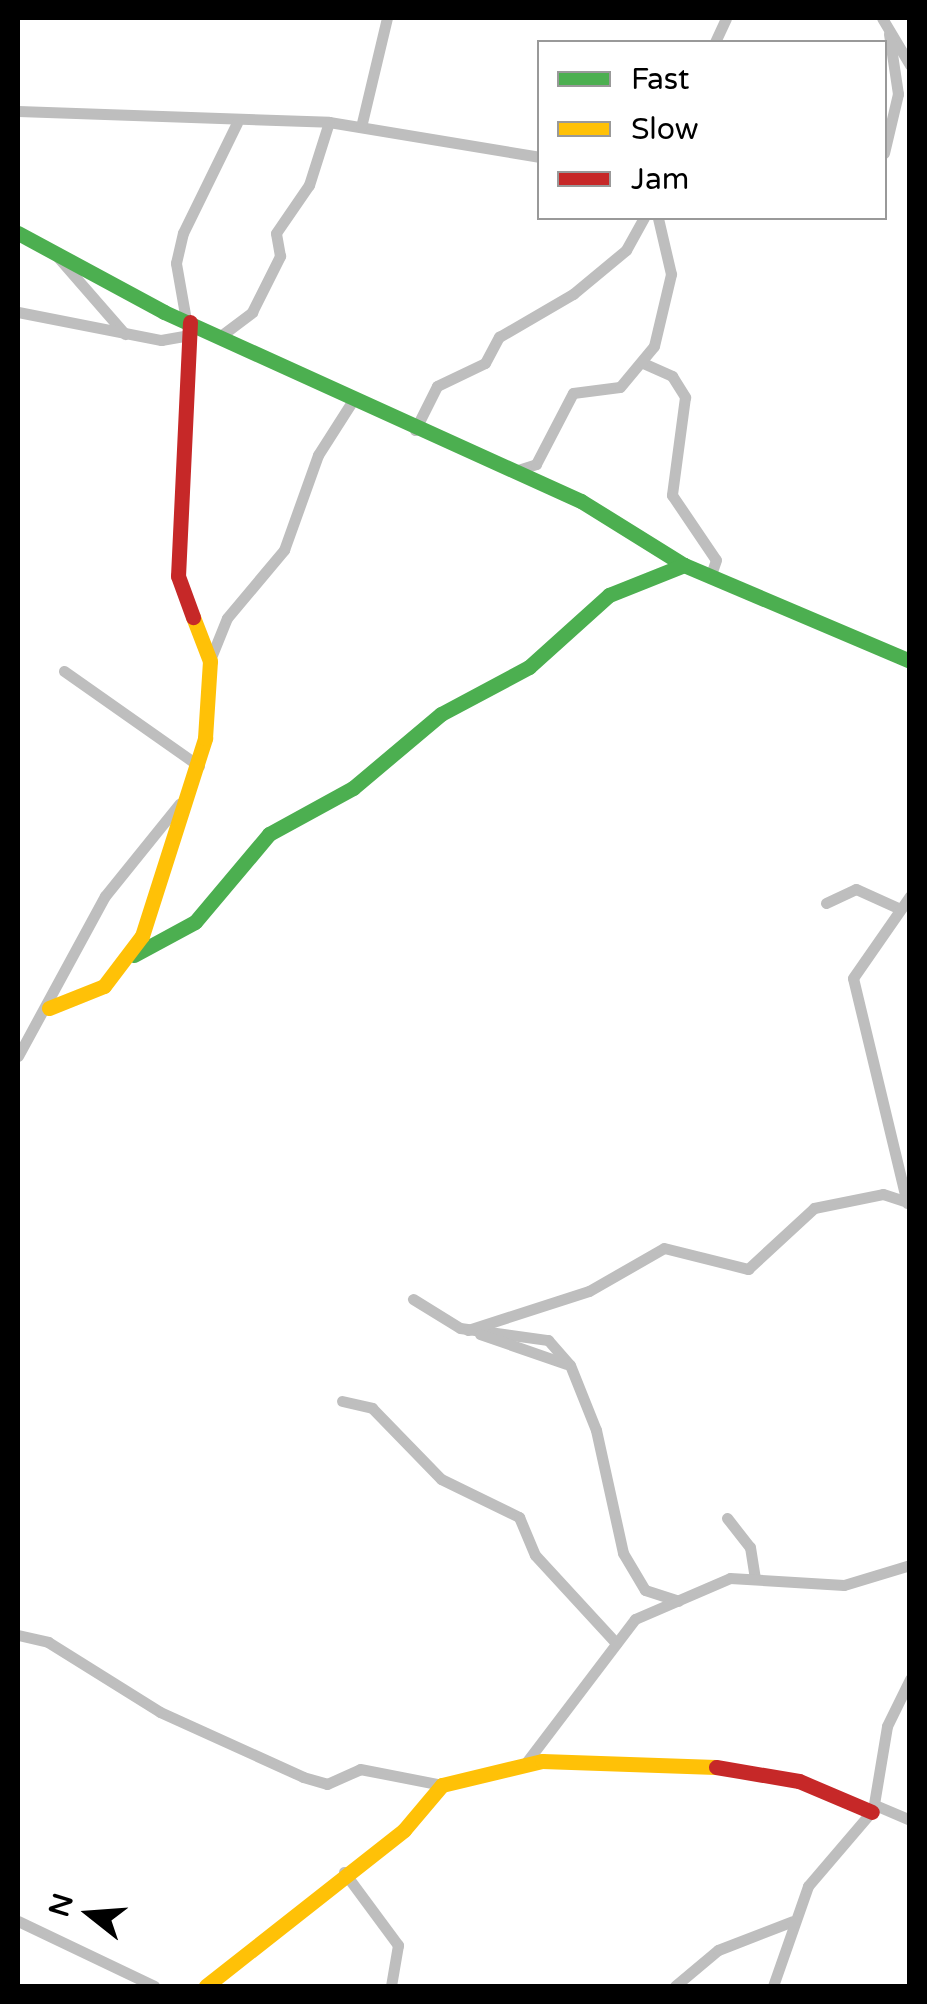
<!DOCTYPE html>
<style>
body{margin:0}
#map{position:relative;width:927px;height:2004px;overflow:hidden;background:#fff;font-family:"Varela Round",sans-serif}
div>[style]{position:absolute}
.street>*{height:11px;margin:-5.5px;padding:0 5.5px;transform-origin:5.5px;border-radius:5.5px;background:#bebebe}
.fast>*{height:15px;margin:-7.5px;padding:0 7.5px;transform-origin:7.5px;border-radius:7.5px;background:#4caf50}
.slow>*{height:15px;margin:-7.5px;padding:0 7.5px;transform-origin:7.5px;border-radius:7.5px;background:#ffc107}
.jam>*{height:15px;margin:-7.5px;padding:0 7.5px;transform-origin:7.5px;border-radius:7.5px;background:#c62828}
span{translate:-50% -50%;white-space:nowrap;text-align:center;line-height:1.15;-webkit-text-stroke:8px #fff;paint-order:stroke}
.frame{position:absolute;inset:0;border:20px solid #000;pointer-events:none}
.legend{position:absolute;left:537px;top:40px;width:350px;height:180px;box-sizing:border-box;background:#fff;border:2px solid #999;margin:0;padding:12px 18px;list-style:none;font-size:30px;color:#000}
.legend li{display:flex;align-items:center;gap:20px;height:50px}
.legend b{width:50px;border:2px solid #999}
.north{position:absolute;left:40px;top:1864px;width:100px;height:100px;-webkit-text-stroke:8px #fff;paint-order:stroke;rotate:287deg;font-size:28px;font-weight:700;line-height:40px;text-align:center;color:#000}
.north::after{content:'';display:block;margin:auto;width:35px;height:45px;background:#000;clip-path:polygon(50% 0,100% 100%,50% 72%,0 100%)}
</style>
<div id="map">
<div class="street">
<div style="left:882px;top:18px;width:55px;rotate:59.2deg"></div>
<div style="left:715px;top:42px;width:26px;rotate:-65deg"></div>
<div style="left:18px;top:111px;width:311px;rotate:2deg"></div>
<div style="left:329px;top:122px;width:214px;rotate:9.4deg"></div>
<div style="left:361px;top:127px;width:112px;rotate:-76.6deg"></div>
<div style="left:884px;top:153px;width:61px;rotate:-76.7deg"></div>
<div style="left:898px;top:94px;width:61px;rotate:-98.5deg"></div>
<div style="left:56px;top:255px;width:105px;rotate:48.9deg"></div>
<div style="left:18px;top:312px;width:146px;rotate:11.1deg"></div>
<div style="left:161px;top:340px;width:29px;rotate:-10deg"></div>
<div style="left:186px;top:320px;width:58px;rotate:-100deg"></div>
<div style="left:176px;top:263px;width:31px;rotate:-77deg"></div>
<div style="left:183px;top:233px;width:123px;rotate:-63.9deg"></div>
<div style="left:222px;top:335px;width:38px;rotate:-37deg"></div>
<div style="left:252px;top:312px;width:63px;rotate:-63.4deg"></div>
<div style="left:280px;top:256px;width:23px;rotate:-100deg"></div>
<div style="left:276px;top:233px;width:58px;rotate:-55.5deg"></div>
<div style="left:309px;top:185px;width:66px;rotate:-72.4deg"></div>
<div style="left:643px;top:363px;width:32px;rotate:24deg"></div>
<div style="left:672px;top:376px;width:25px;rotate:58deg"></div>
<div style="left:685px;top:397px;width:99px;rotate:97.6deg"></div>
<div style="left:672px;top:495px;width:78px;rotate:55.9deg"></div>
<div style="left:716px;top:560px;width:18px;rotate:109deg"></div>
<div style="left:415px;top:430px;width:49px;rotate:-63.4deg"></div>
<div style="left:437px;top:386px;width:53px;rotate:-25.6deg"></div>
<div style="left:485px;top:363px;width:30px;rotate:-62deg"></div>
<div style="left:499px;top:337px;width:86px;rotate:-30.2deg"></div>
<div style="left:573px;top:294px;width:69px;rotate:-39.7deg"></div>
<div style="left:626px;top:250px;width:37px;rotate:-61deg"></div>
<div style="left:518px;top:470px;width:19px;rotate:-18deg"></div>
<div style="left:536px;top:464px;width:80px;rotate:-62.5deg"></div>
<div style="left:573px;top:393px;width:47px;rotate:-7.3deg"></div>
<div style="left:620px;top:387px;width:53px;rotate:-50.3deg"></div>
<div style="left:654px;top:346px;width:74px;rotate:-76.7deg"></div>
<div style="left:671px;top:274px;width:57px;rotate:-103.1deg"></div>
<div style="left:210px;top:660px;width:45px;rotate:-68deg"></div>
<div style="left:227px;top:618px;width:89px;rotate:-50deg"></div>
<div style="left:284px;top:550px;width:101px;rotate:-70.3deg"></div>
<div style="left:318px;top:455px;width:65px;rotate:-57.5deg"></div>
<div style="left:64px;top:671px;width:165px;rotate:35.1deg"></div>
<div style="left:826px;top:903px;width:33px;rotate:-25deg"></div>
<div style="left:856px;top:889px;width:48px;rotate:24.4deg"></div>
<div style="left:18px;top:1056px;width:182px;rotate:-61.5deg"></div>
<div style="left:105px;top:896px;width:119px;rotate:-51.1deg"></div>
<div style="left:907px;top:1203px;width:231px;rotate:-103.5deg"></div>
<div style="left:853px;top:978px;width:100px;rotate:-55.2deg"></div>
<div style="left:413px;top:1299px;width:55px;rotate:31.7deg"></div>
<div style="left:460px;top:1328px;width:89px;rotate:7.8deg"></div>
<div style="left:548px;top:1340px;width:33px;rotate:49deg"></div>
<div style="left:570px;top:1365px;width:70px;rotate:68.2deg"></div>
<div style="left:596px;top:1430px;width:126px;rotate:77.6deg"></div>
<div style="left:623px;top:1553px;width:43px;rotate:59.3deg"></div>
<div style="left:645px;top:1590px;width:35px;rotate:18deg"></div>
<div style="left:468px;top:1330px;width:127px;rotate:-17.9deg"></div>
<div style="left:589px;top:1291px;width:86px;rotate:-29.8deg"></div>
<div style="left:664px;top:1248px;width:87px;rotate:14deg"></div>
<div style="left:748px;top:1269px;width:90px;rotate:-42.7deg"></div>
<div style="left:814px;top:1208px;width:70px;rotate:-11.5deg"></div>
<div style="left:883px;top:1194px;width:28px;rotate:18deg"></div>
<div style="left:480px;top:1334px;width:91px;rotate:19.2deg"></div>
<div style="left:342px;top:1401px;width:31px;rotate:13deg"></div>
<div style="left:372px;top:1408px;width:99px;rotate:45.8deg"></div>
<div style="left:441px;top:1479px;width:87px;rotate:26deg"></div>
<div style="left:519px;top:1517px;width:41px;rotate:67.2deg"></div>
<div style="left:535px;top:1555px;width:120px;rotate:47.4deg"></div>
<div style="left:727px;top:1518px;width:37px;rotate:52deg"></div>
<div style="left:750px;top:1547px;width:31px;rotate:81deg"></div>
<div style="left:18px;top:1635px;width:31px;rotate:13deg"></div>
<div style="left:48px;top:1642px;width:132px;rotate:32deg"></div>
<div style="left:160px;top:1712px;width:157px;rotate:24.4deg"></div>
<div style="left:303px;top:1777px;width:25px;rotate:16deg"></div>
<div style="left:327px;top:1784px;width:36px;rotate:-24deg"></div>
<div style="left:360px;top:1769px;width:84px;rotate:11deg"></div>
<div style="left:525px;top:1764px;width:182px;rotate:-52.8deg"></div>
<div style="left:635px;top:1619px;width:103px;rotate:-23.3deg"></div>
<div style="left:730px;top:1578px;width:114px;rotate:3.5deg"></div>
<div style="left:844px;top:1585px;width:69px;rotate:-16.9deg"></div>
<div style="left:875px;top:1805px;width:38px;rotate:23deg"></div>
<div style="left:344px;top:1872px;width:91px;rotate:53.5deg"></div>
<div style="left:398px;top:1945px;width:42px;rotate:99.7deg"></div>
<div style="left:18px;top:1921px;width:151px;rotate:25.5deg"></div>
<div style="left:675px;top:1986px;width:56px;rotate:-39.9deg"></div>
<div style="left:718px;top:1950px;width:80px;rotate:-21.1deg"></div>
<div style="left:773px;top:1986px;width:106px;rotate:-70.7deg"></div>
<div style="left:808px;top:1886px;width:100px;rotate:-49.5deg"></div>
<div style="left:873px;top:1810px;width:85px;rotate:-80.5deg"></div>
<div style="left:887px;top:1726px;width:52px;rotate:-63.9deg"></div>
</div>
<div class="fast">
<div style="left:18px;top:233px;width:166px;rotate:28.4deg"></div>
<div style="left:164px;top:312px;width:458px;rotate:24.4deg"></div>
<div style="left:581px;top:501px;width:121px;rotate:31.9deg"></div>
<div style="left:684px;top:565px;width:246px;rotate:23deg"></div>
<div style="left:134px;top:955px;width:69px;rotate:-28.4deg"></div>
<div style="left:195px;top:922px;width:115px;rotate:-49.9deg"></div>
<div style="left:269px;top:834px;width:96px;rotate:-28.7deg"></div>
<div style="left:353px;top:788px;width:115px;rotate:-40.1deg"></div>
<div style="left:441px;top:714px;width:100px;rotate:-28.1deg"></div>
<div style="left:529px;top:667px;width:108px;rotate:-42deg"></div>
<div style="left:609px;top:595px;width:81px;rotate:-21.8deg"></div>
</div>
<div class="slow">
<div style="left:49px;top:1008px;width:59px;rotate:-21.8deg"></div>
<div style="left:104px;top:986px;width:63px;rotate:-52.8deg"></div>
<div style="left:142px;top:936px;width:208px;rotate:-72.3deg"></div>
<div style="left:205px;top:738px;width:77px;rotate:-86.3deg"></div>
<div style="left:210px;top:661px;width:47px;rotate:-111.1deg"></div>
<div style="left:206px;top:1986px;width:252px;rotate:-38.2deg"></div>
<div style="left:404px;top:1830px;width:59px;rotate:-49.8deg"></div>
<div style="left:442px;top:1785px;width:103px;rotate:-13.5deg"></div>
<div style="left:542px;top:1761px;width:174px;rotate:2deg"></div>
</div>
<div class="jam">
<div style="left:190px;top:322px;width:254px;rotate:92.7deg"></div>
<div style="left:178px;top:576px;width:44px;rotate:69.9deg"></div>
<div style="left:716px;top:1767px;width:84px;rotate:9.6deg"></div>
<div style="left:799px;top:1781px;width:79px;rotate:23deg"></div>
</div>
<div class="frame"></div>
<ul class="legend">
<li><b style="height:12px;background:#4caf50"></b>Fast</li>
<li><b style="height:12px;background:#ffc107"></b>Slow</li>
<li><b style="height:12px;background:#c62828"></b>Jam</li>
</ul>
<div class="north">N</div>
</div>
